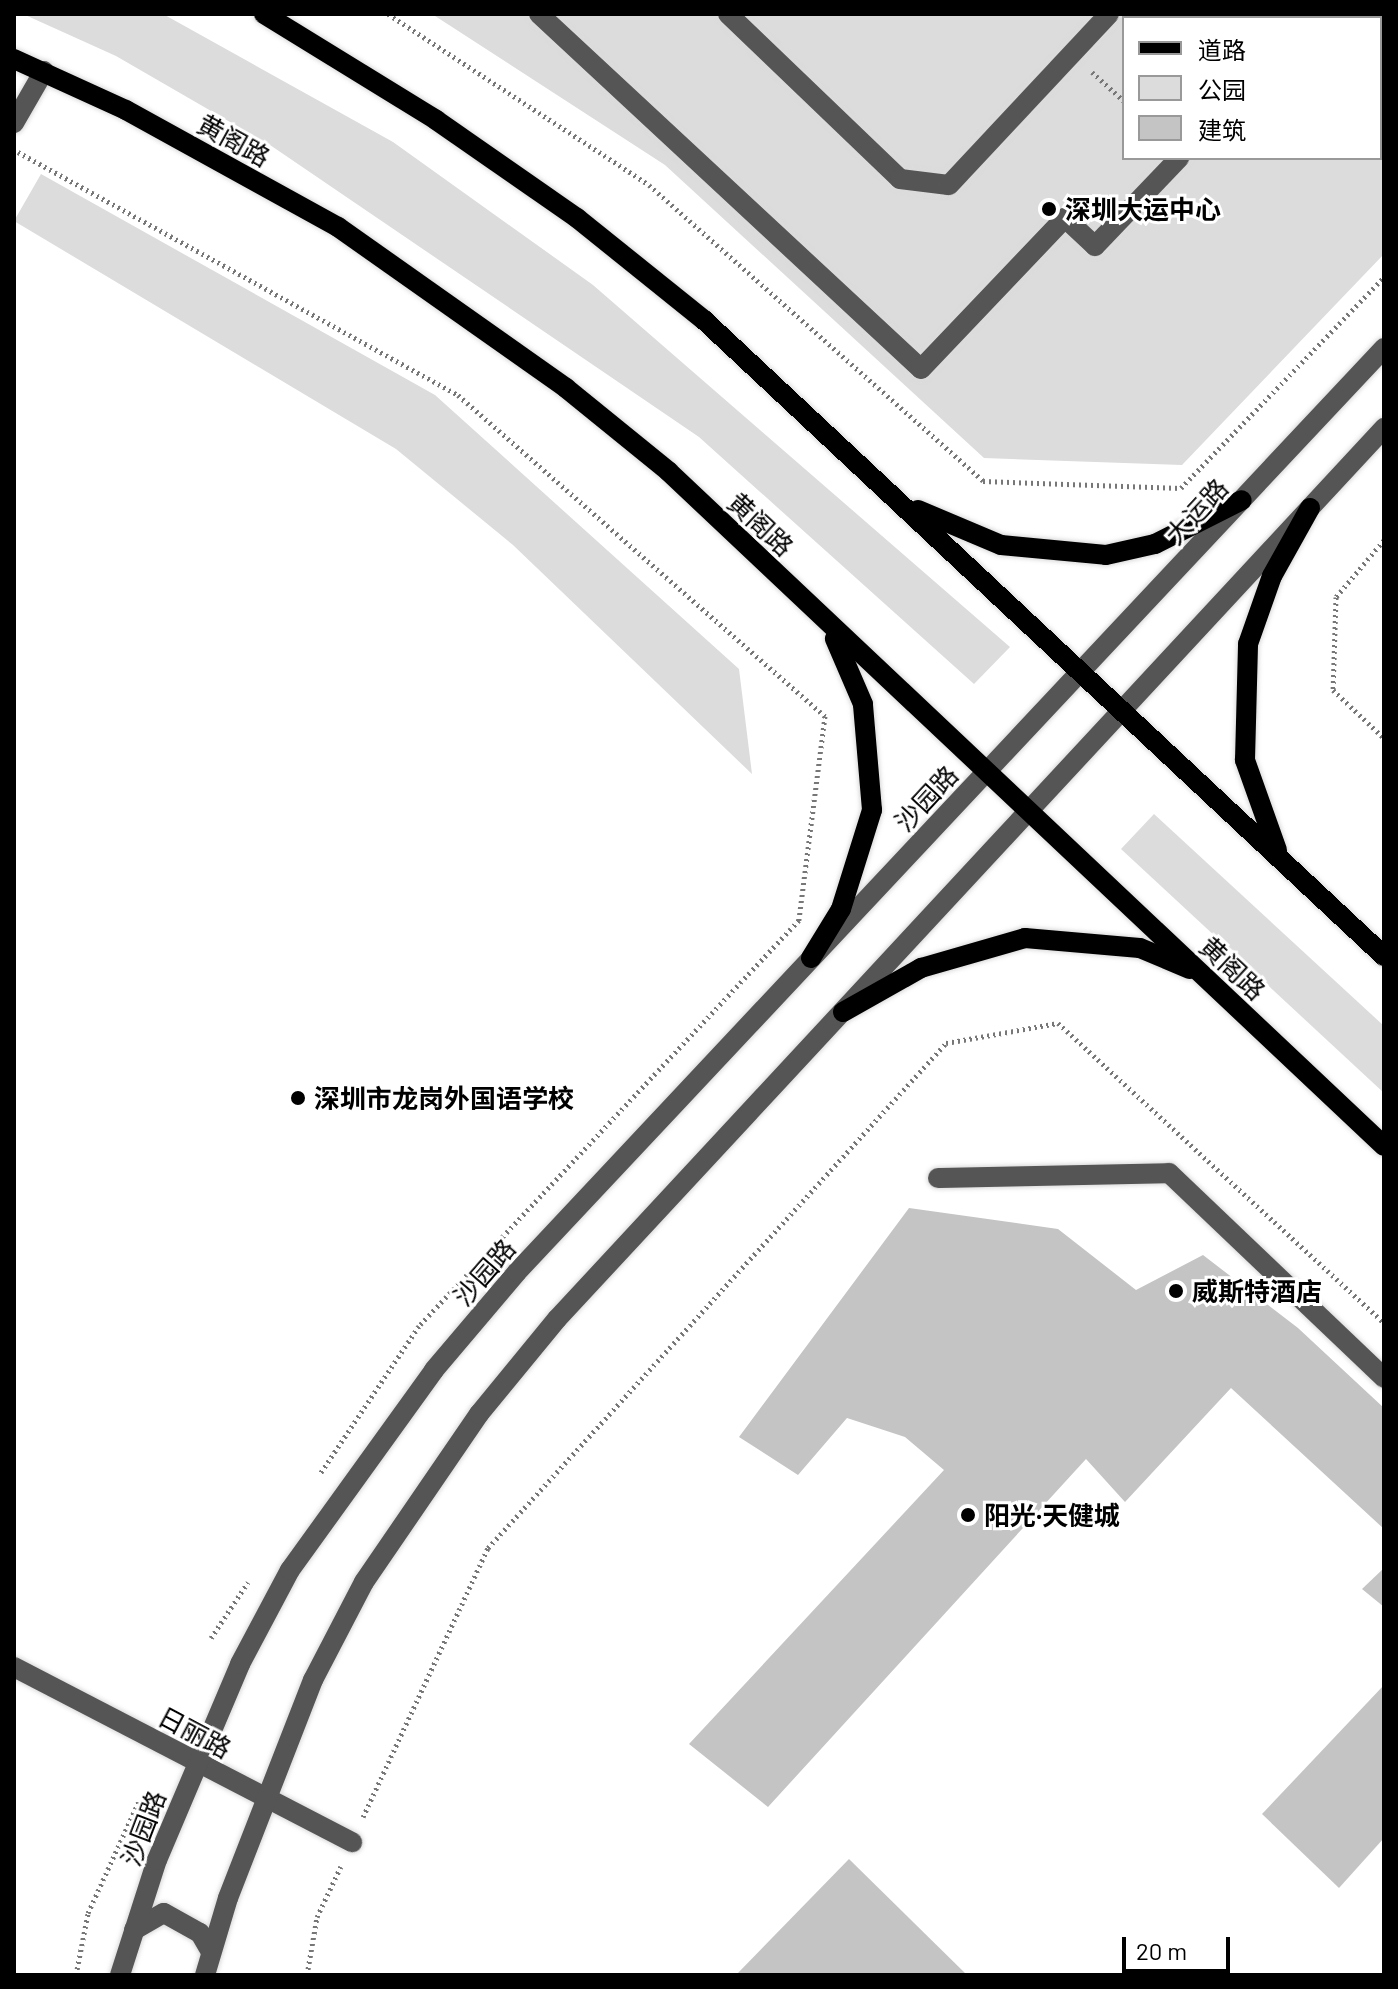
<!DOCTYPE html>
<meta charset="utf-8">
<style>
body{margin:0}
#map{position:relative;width:1398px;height:1989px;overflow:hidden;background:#fff;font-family:Barlow,"Noto Sans SC",sans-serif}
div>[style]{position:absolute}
.green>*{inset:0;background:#dcdcdc}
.building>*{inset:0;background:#c4c4c4}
.path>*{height:5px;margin-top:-2.5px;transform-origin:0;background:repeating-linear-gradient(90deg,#777 0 2px,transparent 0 6px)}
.roads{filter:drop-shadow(0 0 2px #dbdbdb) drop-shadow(0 0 2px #dbdbdb)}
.minor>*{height:20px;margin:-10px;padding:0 10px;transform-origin:10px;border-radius:10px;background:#555}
.major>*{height:20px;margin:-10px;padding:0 10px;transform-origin:10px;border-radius:10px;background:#000}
.dots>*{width:22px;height:22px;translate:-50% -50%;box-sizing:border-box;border:4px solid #fff;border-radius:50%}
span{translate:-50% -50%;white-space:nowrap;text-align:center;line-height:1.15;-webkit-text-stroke:6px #fff;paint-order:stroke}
.street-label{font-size:26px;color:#000}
.poi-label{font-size:26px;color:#000;font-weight:700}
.left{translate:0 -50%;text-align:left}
.frame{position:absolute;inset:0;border:16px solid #000;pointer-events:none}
.legend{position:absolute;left:1122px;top:16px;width:260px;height:144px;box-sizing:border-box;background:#fff;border:2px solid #999;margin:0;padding:10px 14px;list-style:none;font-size:24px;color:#000}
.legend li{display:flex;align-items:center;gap:16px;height:40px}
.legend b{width:40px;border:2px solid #999}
.scale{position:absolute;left:1122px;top:1937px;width:108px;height:36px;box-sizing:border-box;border:4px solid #000;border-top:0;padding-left:10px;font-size:24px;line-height:28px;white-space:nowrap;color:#000;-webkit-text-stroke:6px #fff;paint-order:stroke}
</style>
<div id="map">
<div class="green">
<div style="clip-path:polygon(23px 14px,163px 14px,393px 142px,593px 285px,1010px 647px,974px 684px,699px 437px,270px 145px,116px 56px)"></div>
<div style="clip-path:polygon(evenodd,432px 14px,1384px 14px,1384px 254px,1182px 465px,984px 458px,665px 165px,432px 14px,1124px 18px,1380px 18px,1380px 158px,1124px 158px,1124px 18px)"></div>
<div style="clip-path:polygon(41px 174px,435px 395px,739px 669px,752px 774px,513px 545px,396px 449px,14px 221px)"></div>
<div style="clip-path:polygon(1154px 814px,1384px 1026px,1384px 1093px,1121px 849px)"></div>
</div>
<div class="building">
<div style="clip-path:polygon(909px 1208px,1058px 1229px,1136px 1290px,1203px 1255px,1298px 1328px,1384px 1408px,1384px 1529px,1231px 1388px,1125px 1502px,1086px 1459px,768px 1807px,689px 1744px,944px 1470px,905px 1437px,847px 1418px,798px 1475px,739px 1437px)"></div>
<div style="clip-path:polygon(1384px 1568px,1384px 1607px,1362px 1589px)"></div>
<div style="clip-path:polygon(1384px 1685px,1384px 1838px,1339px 1888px,1262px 1814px)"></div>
<div style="clip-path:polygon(849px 1859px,967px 1975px,736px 1975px)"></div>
</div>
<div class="path">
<div style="left:388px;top:14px;width:312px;rotate:33.2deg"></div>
<div style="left:649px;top:185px;width:446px;rotate:41.5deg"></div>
<div style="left:983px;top:481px;width:198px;rotate:2deg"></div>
<div style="left:1181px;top:488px;width:293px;rotate:-46.1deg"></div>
<div style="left:1092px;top:72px;width:43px;rotate:42.2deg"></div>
<div style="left:18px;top:152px;width:503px;rotate:28.91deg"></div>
<div style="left:458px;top:395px;width:488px;rotate:41.2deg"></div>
<div style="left:825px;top:716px;width:206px;rotate:97.3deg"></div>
<div style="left:799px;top:920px;width:556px;rotate:133.11deg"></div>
<div style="left:419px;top:1326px;width:178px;rotate:123.8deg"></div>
<div style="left:1384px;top:540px;width:75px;rotate:130.1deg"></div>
<div style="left:1336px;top:597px;width:93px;rotate:91.8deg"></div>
<div style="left:1333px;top:690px;width:70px;rotate:43.3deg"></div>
<div style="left:211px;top:1638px;width:67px;rotate:-56.5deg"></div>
<div style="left:363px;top:1817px;width:297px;rotate:-65.1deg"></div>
<div style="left:488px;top:1548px;width:682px;rotate:-47.79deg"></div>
<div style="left:946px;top:1043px;width:114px;rotate:-10.1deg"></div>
<div style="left:1058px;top:1023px;width:443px;rotate:42.6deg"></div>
<div style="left:76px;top:1975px;width:63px;rotate:-79deg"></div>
<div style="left:88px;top:1913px;width:123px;rotate:-65.5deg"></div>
<div style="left:307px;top:1975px;width:59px;rotate:-80.2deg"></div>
<div style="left:317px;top:1917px;width:56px;rotate:-64.8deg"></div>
</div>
<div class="roads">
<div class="minor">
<div style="left:539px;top:14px;width:521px;rotate:42.9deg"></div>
<div style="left:921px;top:369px;width:209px;rotate:-46.4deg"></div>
<div style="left:1065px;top:218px;width:41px;rotate:43deg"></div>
<div style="left:1095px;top:246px;width:122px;rotate:-46.3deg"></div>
<div style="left:728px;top:14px;width:238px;rotate:43.8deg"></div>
<div style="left:900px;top:179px;width:49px;rotate:7deg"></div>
<div style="left:949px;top:185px;width:234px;rotate:-46.9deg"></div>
<div style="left:1339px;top:14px;width:6px;rotate:45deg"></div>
<div style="left:1312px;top:18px;width:6px;rotate:-45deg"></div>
<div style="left:1380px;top:53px;width:6px;rotate:45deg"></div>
<div style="left:14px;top:123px;width:60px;rotate:-60deg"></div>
<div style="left:938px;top:1178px;width:231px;rotate:-1.2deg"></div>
<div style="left:1169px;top:1173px;width:297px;rotate:43.6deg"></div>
<div style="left:14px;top:1667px;width:381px;rotate:27.4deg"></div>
<div style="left:134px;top:1930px;width:34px;rotate:-30deg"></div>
<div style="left:164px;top:1913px;width:41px;rotate:29.1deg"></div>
<div style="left:200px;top:1933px;width:22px;rotate:60deg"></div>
<div style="left:120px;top:1975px;width:121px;rotate:-72.2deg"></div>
<div style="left:157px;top:1860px;width:213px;rotate:-67deg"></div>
<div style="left:240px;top:1664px;width:106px;rotate:-62deg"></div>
<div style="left:290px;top:1570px;width:246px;rotate:-54.2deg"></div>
<div style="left:434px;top:1370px;width:128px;rotate:-49.7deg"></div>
<div style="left:517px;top:1272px;width:1267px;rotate:-46.82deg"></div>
<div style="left:205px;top:1975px;width:80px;rotate:-73.4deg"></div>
<div style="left:228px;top:1898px;width:234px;rotate:-68.7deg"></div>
<div style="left:313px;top:1680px;width:110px;rotate:-62.5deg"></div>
<div style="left:364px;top:1582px;width:204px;rotate:-55.6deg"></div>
<div style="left:479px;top:1414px;width:123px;rotate:-50.6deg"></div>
<div style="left:557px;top:1319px;width:1216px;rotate:-47.13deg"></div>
</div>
<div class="major">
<div style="left:264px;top:14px;width:202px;rotate:31.6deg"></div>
<div style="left:436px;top:120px;width:172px;rotate:34.8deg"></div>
<div style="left:577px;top:218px;width:163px;rotate:38.8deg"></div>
<div style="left:704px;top:320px;width:931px;rotate:43.09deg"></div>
<div style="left:14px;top:59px;width:123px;rotate:24.5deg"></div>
<div style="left:126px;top:110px;width:242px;rotate:28.9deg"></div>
<div style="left:338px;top:227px;width:279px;rotate:35.2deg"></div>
<div style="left:566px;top:388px;width:132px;rotate:39.1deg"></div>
<div style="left:668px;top:471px;width:984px;rotate:43.31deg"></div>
<div style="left:918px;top:510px;width:90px;rotate:22.9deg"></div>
<div style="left:1001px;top:545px;width:105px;rotate:5.4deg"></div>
<div style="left:1106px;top:555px;width:50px;rotate:-12.7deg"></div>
<div style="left:1155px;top:544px;width:97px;rotate:-26.8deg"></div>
<div style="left:1277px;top:850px;width:96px;rotate:-109.6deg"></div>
<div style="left:1245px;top:760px;width:116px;rotate:-88.5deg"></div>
<div style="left:1248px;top:644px;width:72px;rotate:-70.6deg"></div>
<div style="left:1272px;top:576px;width:78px;rotate:-60.8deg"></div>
<div style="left:811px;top:958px;width:57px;rotate:-58.5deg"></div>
<div style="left:841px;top:909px;width:104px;rotate:-72.6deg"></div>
<div style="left:872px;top:810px;width:106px;rotate:-94.9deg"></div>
<div style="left:863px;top:704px;width:71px;rotate:-113.3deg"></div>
<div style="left:843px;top:1012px;width:90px;rotate:-29.4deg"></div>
<div style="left:921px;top:968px;width:108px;rotate:-16.1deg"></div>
<div style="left:1025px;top:938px;width:115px;rotate:5deg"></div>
<div style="left:1140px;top:948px;width:54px;rotate:22.8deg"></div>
</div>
</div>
<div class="dots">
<div style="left:1049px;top:209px;background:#000"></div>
<div style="left:298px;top:1098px;background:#000"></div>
<div style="left:1176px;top:1291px;background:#000"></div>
<div style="left:968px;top:1515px;background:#000"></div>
</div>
<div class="street-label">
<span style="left:234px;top:140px;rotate:29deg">黄阁路</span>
<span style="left:1196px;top:511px;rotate:-47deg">大运路</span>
<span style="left:761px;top:524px;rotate:43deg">黄阁路</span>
<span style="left:926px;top:798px;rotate:-47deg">沙园路</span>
<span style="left:1233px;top:968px;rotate:43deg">黄阁路</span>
<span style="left:484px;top:1272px;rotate:-49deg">沙园路</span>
<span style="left:195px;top:1732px;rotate:28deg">日丽路</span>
<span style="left:143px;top:1828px;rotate:-69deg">沙园路</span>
</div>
<div class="poi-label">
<span class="left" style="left:1065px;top:209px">深圳大运中心</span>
<span class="left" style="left:314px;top:1098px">深圳市龙岗外国语学校</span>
<span class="left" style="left:1192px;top:1291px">威斯特酒店</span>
<span class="left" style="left:984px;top:1515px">阳光·天健城</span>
</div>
<div class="frame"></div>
<ul class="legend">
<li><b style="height:10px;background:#000"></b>道路</li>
<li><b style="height:22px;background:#dcdcdc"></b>公园</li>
<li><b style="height:22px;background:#c4c4c4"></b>建筑</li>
</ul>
<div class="scale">20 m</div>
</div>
